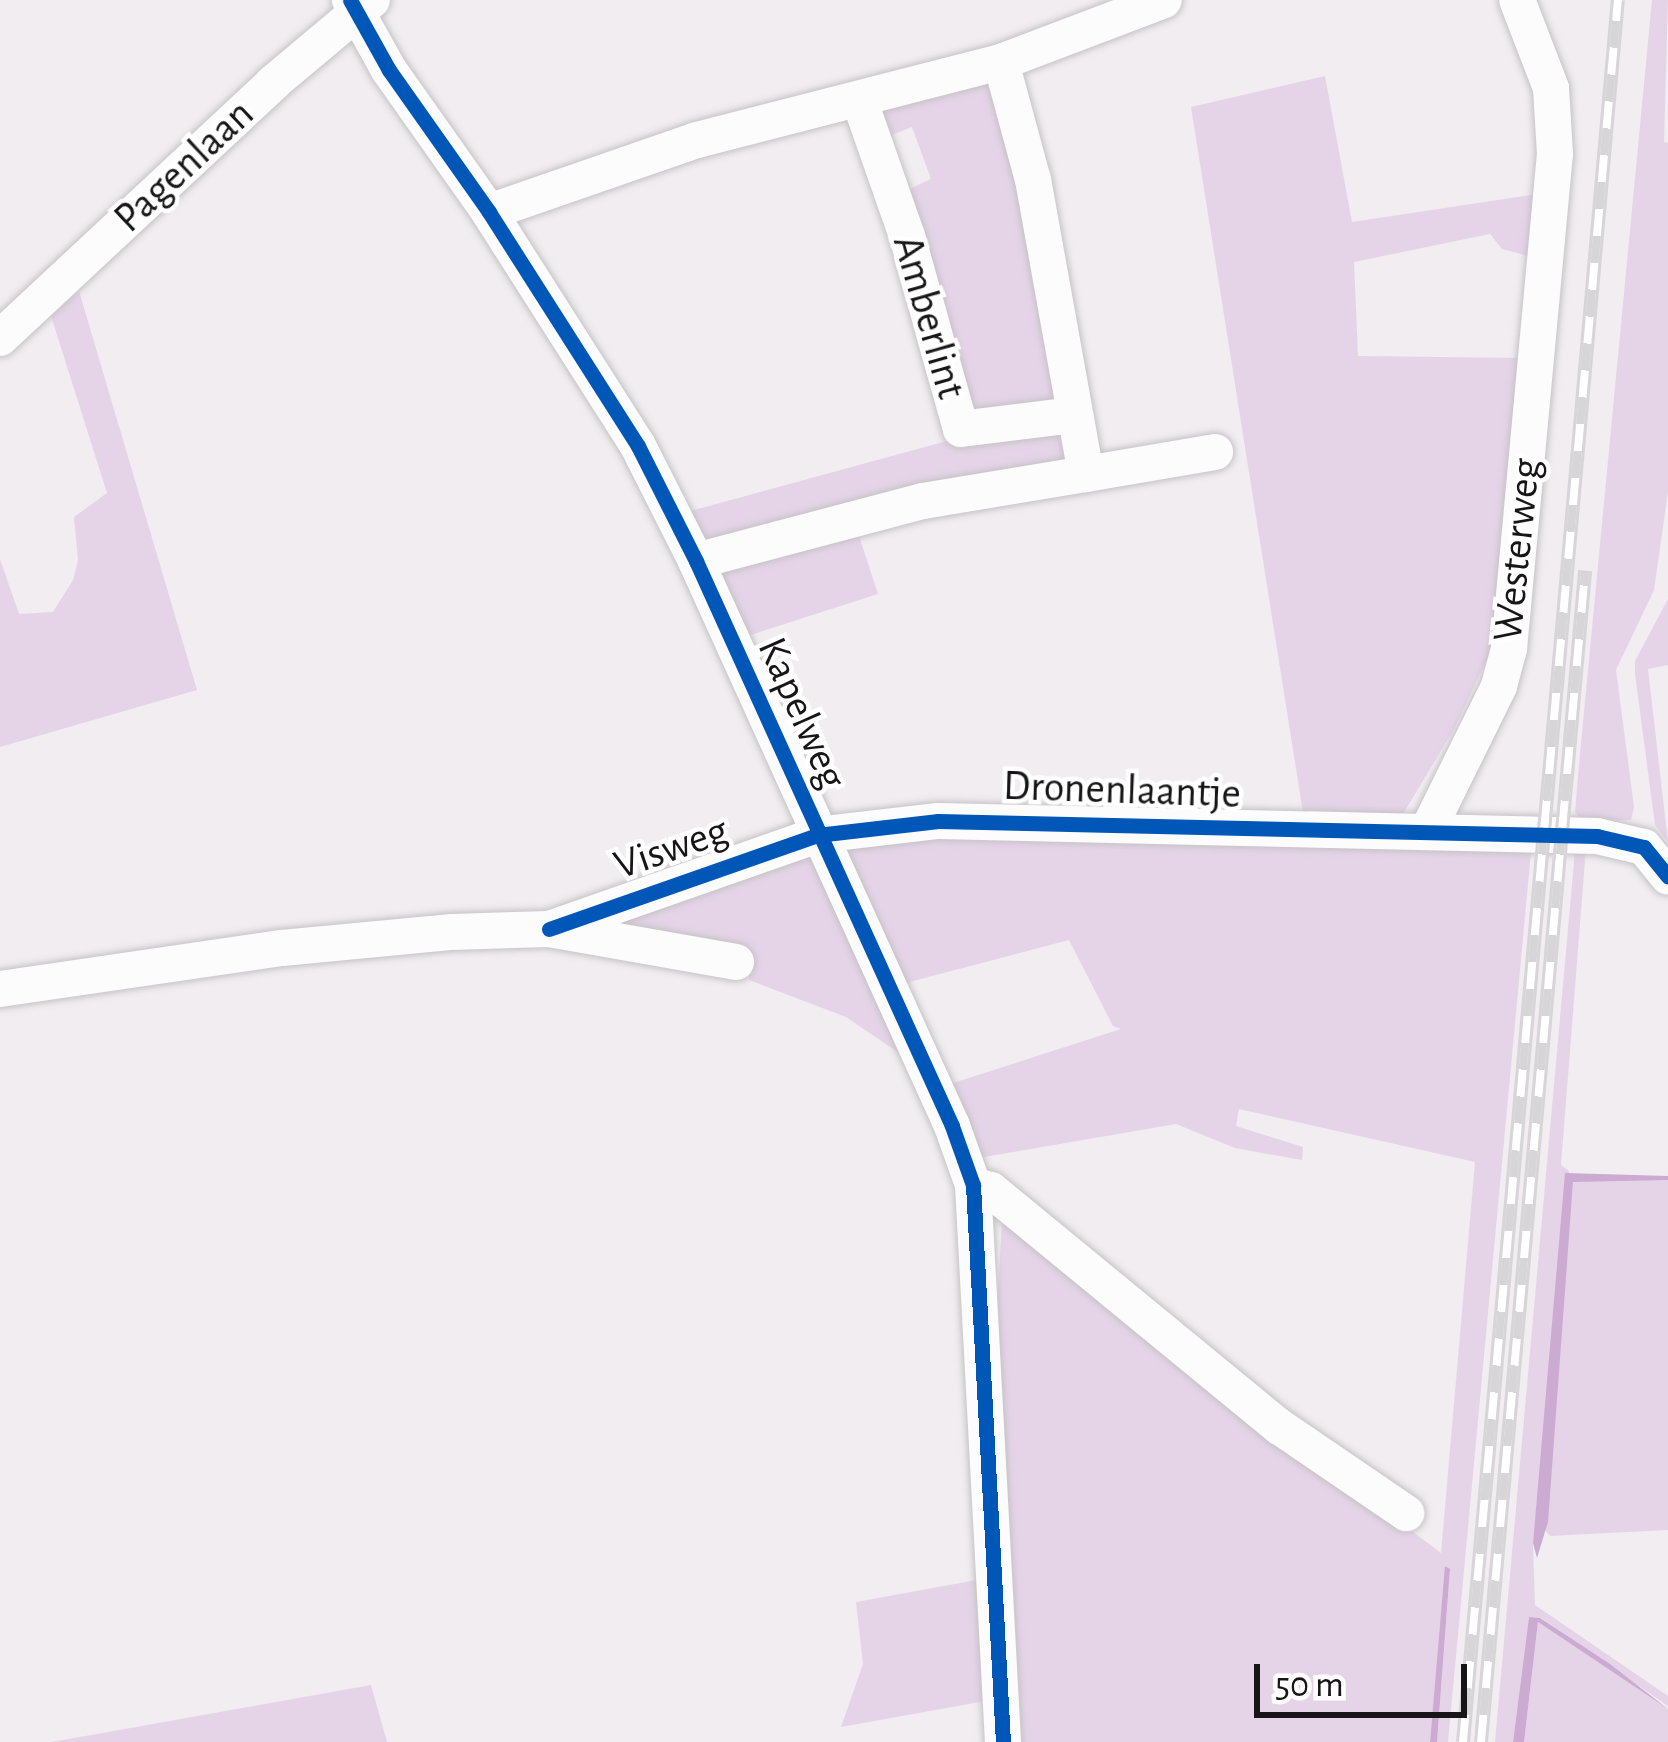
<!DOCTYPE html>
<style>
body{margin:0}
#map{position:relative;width:1668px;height:1742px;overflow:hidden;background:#f1edf1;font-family:"Alegreya Sans",sans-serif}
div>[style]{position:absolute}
.green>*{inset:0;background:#e5d4e8}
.water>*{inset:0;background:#cbabd1}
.roads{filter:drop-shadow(0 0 3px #c6c3c6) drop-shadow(0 0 3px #c6c3c6)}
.minor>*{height:36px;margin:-18px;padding:0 18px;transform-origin:18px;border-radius:18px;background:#fdfcfd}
.rail>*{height:14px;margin-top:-7px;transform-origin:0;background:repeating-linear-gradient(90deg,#fff 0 27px,#d7d5d7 0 54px);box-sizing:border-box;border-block:3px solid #d7d5d7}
.cycleway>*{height:15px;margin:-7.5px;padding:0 7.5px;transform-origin:7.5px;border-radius:7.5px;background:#0057b8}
span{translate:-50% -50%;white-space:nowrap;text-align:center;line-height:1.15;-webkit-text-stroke:9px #fff;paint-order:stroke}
.street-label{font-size:42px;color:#171517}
.scale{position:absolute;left:1254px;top:1664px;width:213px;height:54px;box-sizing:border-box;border:6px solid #171517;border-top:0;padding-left:15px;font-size:36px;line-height:42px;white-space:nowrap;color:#171517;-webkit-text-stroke:9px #fff;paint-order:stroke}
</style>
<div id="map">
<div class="green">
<div style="clip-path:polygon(1652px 0,1668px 0,1664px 142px,1668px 143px,1668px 492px,1654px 590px,1616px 670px,1634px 807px,1631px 820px,1582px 821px,1575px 812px,1580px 754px)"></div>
<div style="clip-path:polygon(1325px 76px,1352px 222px,1544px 193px,1539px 259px,1502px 249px,1490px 234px,1354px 262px,1358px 356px,1524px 358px,1499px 634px,1454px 729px,1400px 819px,1304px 819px,1191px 107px)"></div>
<div style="clip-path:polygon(997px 82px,1056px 394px,1051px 402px,969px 412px,905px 191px,931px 179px,912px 127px,889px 136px,879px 106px,888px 99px)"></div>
<div style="clip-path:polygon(79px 291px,197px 690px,0 747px,0 559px,19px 614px,53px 612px,73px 580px,78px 560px,74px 517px,107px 493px,51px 316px)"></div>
<div style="clip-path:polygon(1061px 429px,1067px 460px,704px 545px,683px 513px,954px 439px)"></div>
<div style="clip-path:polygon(856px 527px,878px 594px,738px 639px,721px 570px)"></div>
<div style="clip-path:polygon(1668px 599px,1668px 665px,1648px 669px,1668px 842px,1655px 825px,1635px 674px,1635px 661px)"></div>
<div style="clip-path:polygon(932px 836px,1531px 852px,1448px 1742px,1437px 1742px,1450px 1570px,1446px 1566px,1430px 1742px,1022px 1742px,997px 1308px,1002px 1223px,1441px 1553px,1475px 1162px,1239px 1109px,1236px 1126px,1303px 1147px,1302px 1160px,1235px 1148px,1176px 1124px,978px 1158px,947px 1085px,1121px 1029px,1113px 1026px,1069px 940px,894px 986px,847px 851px,852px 845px)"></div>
<div style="clip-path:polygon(1586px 848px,1561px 1165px,1569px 1171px,1533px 1543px,1535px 1605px,1668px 1696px,1668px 1706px,1541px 1618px,1529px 1617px,1513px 1742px,1495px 1742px,1575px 851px)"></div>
<div style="clip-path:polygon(807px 852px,908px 1059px,846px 1017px,749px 980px,750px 951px,586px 929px)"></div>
<div style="clip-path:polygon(1582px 1178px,1668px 1180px,1668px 1530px,1550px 1536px,1545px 1530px,1573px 1182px)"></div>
<div style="clip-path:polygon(982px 1579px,991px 1700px,841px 1727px,863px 1664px,856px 1602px)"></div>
<div style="clip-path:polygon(1538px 1622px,1668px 1709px,1668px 1742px,1524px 1742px)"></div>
<div style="clip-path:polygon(371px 1685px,387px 1742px,51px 1742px,69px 1739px)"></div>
</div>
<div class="water">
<div style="clip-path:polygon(1565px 1173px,1668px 1176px,1668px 1180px,1573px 1182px,1548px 1522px,1537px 1558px,1533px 1543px)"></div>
<div style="clip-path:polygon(1445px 1566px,1450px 1569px,1437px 1742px,1430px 1742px)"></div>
<div style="clip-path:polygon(1529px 1617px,1540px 1618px,1610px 1664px,1668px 1709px,1538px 1622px,1524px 1742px,1513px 1742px)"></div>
</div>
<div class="roads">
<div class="minor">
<div style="left:350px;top:0;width:80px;rotate:60.9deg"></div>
<div style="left:389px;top:70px;width:174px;rotate:54.8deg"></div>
<div style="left:489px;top:212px;width:277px;rotate:57.5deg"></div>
<div style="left:638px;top:446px;width:129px;rotate:63.2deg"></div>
<div style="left:696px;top:561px;width:620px;rotate:65.62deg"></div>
<div style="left:952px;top:1126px;width:63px;rotate:70.4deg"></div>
<div style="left:973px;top:1185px;width:558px;rotate:86.92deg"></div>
<div style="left:859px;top:99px;width:145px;rotate:70.7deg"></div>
<div style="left:907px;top:236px;width:200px;rotate:74.4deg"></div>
<div style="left:961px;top:429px;width:113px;rotate:-7.1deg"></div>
<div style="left:489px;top:212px;width:220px;rotate:-19.1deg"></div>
<div style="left:697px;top:140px;width:314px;rotate:-14.4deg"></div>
<div style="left:1001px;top:62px;width:174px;rotate:-20.8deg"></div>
<div style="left:0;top:338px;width:374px;rotate:-43deg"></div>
<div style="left:273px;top:83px;width:129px;rotate:-40deg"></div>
<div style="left:1086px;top:474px;width:131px;rotate:-9.7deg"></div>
<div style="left:696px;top:561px;width:235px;rotate:-14.8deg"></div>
<div style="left:923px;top:501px;width:165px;rotate:-9.4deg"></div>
<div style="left:1086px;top:474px;width:299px;rotate:-100.2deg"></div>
<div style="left:1033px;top:180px;width:122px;rotate:-105.2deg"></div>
<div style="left:1427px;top:832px;width:163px;rotate:-63.7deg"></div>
<div style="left:1499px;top:686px;width:38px;rotate:-75deg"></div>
<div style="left:1509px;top:649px;width:497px;rotate:-84.7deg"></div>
<div style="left:1555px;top:154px;width:66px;rotate:-93.5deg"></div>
<div style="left:1551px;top:88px;width:94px;rotate:-111.1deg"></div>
<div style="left:549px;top:929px;width:284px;rotate:-19.3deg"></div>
<div style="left:817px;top:835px;width:122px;rotate:-6.6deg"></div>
<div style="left:938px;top:821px;width:659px;rotate:1.3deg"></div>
<div style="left:1597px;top:836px;width:48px;rotate:13.2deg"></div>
<div style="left:1644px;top:847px;width:38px;rotate:51deg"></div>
<div style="left:0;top:989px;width:285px;rotate:-8.3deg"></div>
<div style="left:282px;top:948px;width:171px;rotate:-5.4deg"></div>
<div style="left:452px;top:932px;width:97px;rotate:-1.8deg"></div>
<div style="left:549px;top:929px;width:190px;rotate:10deg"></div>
<div style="left:973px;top:1185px;width:19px;rotate:16deg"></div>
<div style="left:991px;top:1190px;width:374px;rotate:39.4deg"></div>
<div style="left:1280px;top:1427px;width:153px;rotate:34.3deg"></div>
</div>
</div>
<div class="rail">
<div style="left:1463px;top:1742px;width:1749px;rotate:-84.92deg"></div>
<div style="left:1481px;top:1742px;width:1176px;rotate:-84.92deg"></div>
</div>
<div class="cycleway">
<div style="left:350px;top:0;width:80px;rotate:60.9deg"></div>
<div style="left:389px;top:70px;width:174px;rotate:54.8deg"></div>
<div style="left:489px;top:212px;width:277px;rotate:57.5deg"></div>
<div style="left:638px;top:446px;width:129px;rotate:63.2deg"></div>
<div style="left:696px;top:561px;width:620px;rotate:65.62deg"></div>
<div style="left:952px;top:1126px;width:63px;rotate:70.4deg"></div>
<div style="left:973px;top:1185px;width:558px;rotate:86.92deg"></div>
<div style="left:549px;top:929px;width:284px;rotate:-19.3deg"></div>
<div style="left:817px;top:835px;width:122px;rotate:-6.6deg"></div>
<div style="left:938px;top:821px;width:659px;rotate:1.3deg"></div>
<div style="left:1597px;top:836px;width:48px;rotate:13.2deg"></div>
<div style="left:1644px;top:847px;width:38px;rotate:51deg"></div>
</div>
<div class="street-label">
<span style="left:184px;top:166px;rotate:-43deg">Pagenlaan</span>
<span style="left:929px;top:317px;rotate:74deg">Amberlint</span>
<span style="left:1517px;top:550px;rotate:-84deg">Westerweg</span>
<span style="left:802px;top:713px;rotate:66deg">Kapelweg</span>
<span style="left:1122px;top:790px;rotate:2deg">Dronenlaantje</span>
<span style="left:671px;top:848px;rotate:-19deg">Visweg</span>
</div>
<div class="scale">50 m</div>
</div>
